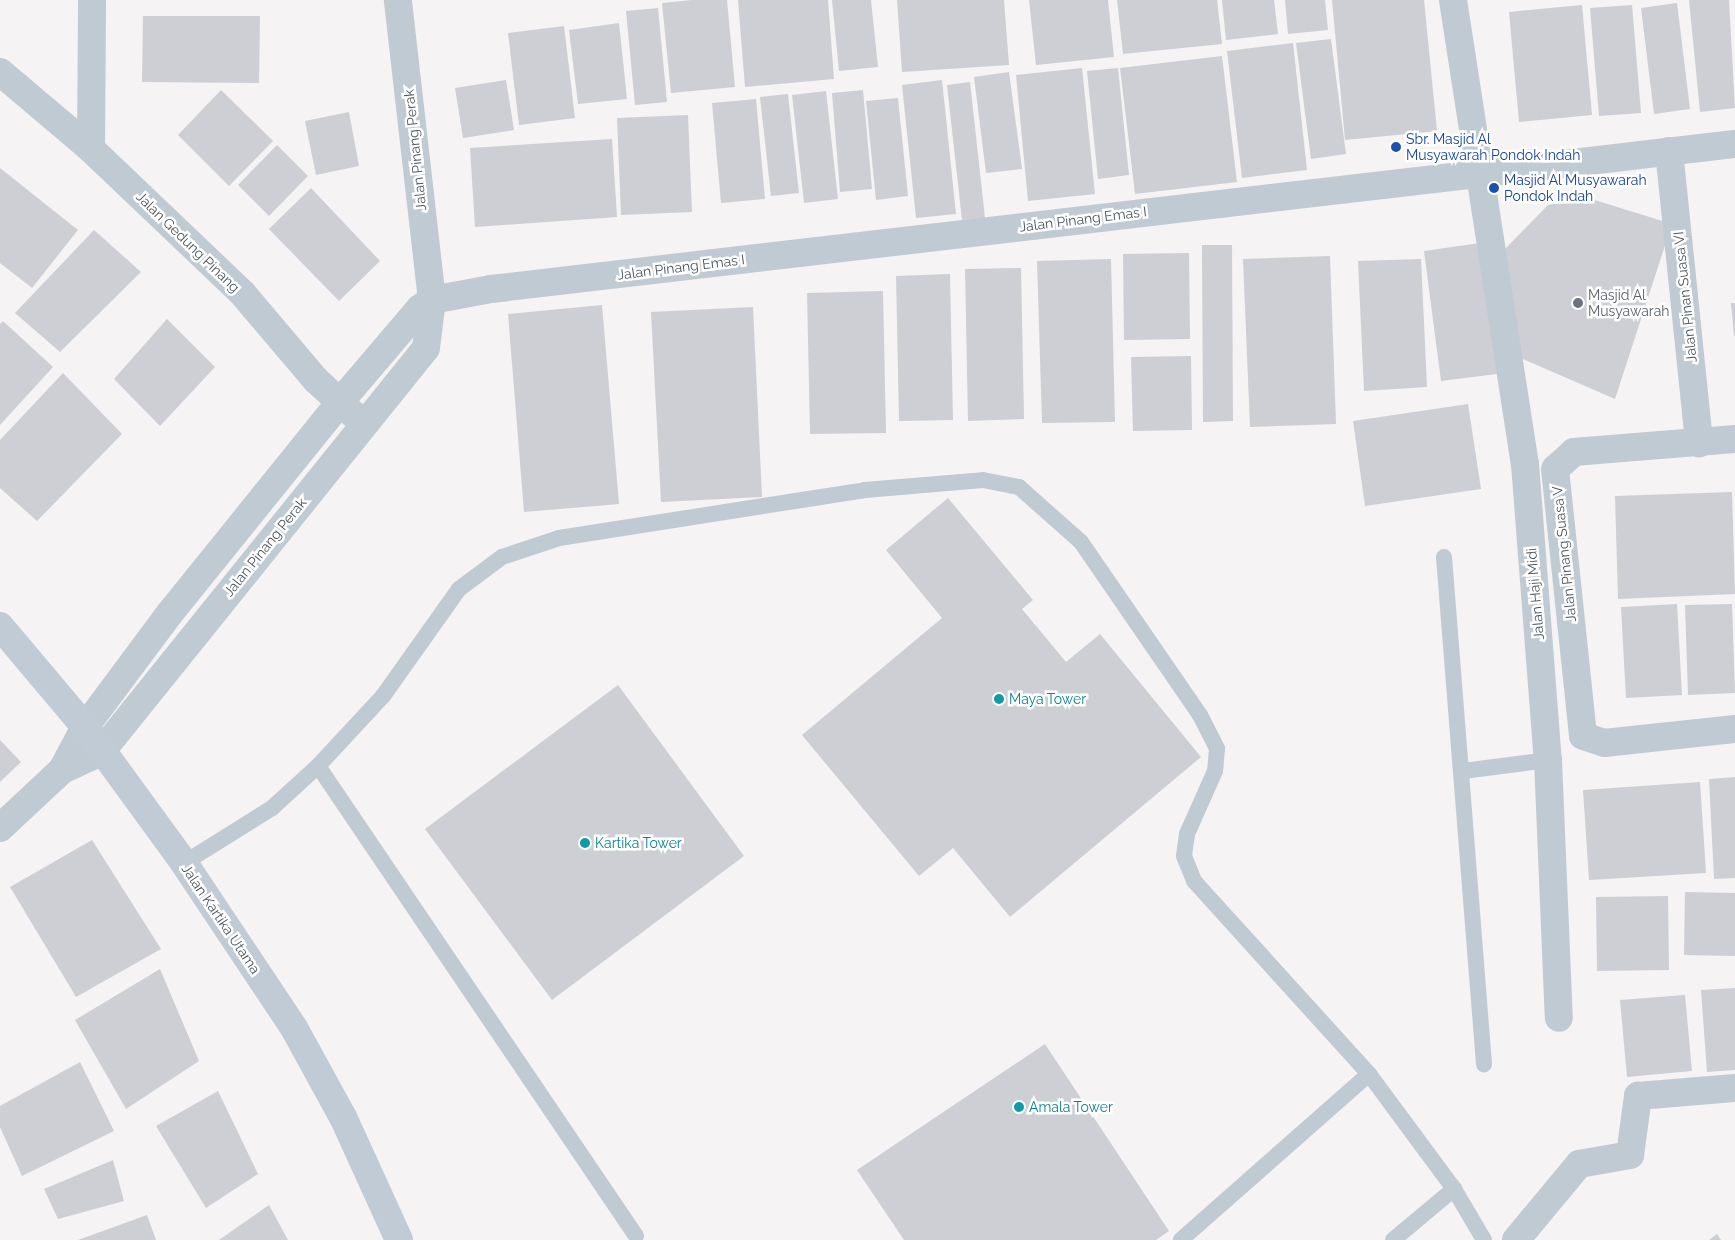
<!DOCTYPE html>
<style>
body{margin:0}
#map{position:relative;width:1735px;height:1240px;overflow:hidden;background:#f5f3f3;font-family:Raleway,sans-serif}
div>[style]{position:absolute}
.building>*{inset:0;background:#cdcfd5}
.service>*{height:16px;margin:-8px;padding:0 8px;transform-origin:8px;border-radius:8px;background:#c0cad2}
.minor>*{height:28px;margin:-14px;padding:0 14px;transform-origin:14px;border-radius:14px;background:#c0cad2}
.secondary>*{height:28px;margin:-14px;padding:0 14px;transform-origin:14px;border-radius:14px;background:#c0cbd6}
.dots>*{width:14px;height:14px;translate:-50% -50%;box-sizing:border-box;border:2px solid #fff;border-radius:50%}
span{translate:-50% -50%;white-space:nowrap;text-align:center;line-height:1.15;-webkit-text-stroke:5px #fff;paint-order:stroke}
.transit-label{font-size:14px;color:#164399}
.left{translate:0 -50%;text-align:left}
.street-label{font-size:14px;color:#495661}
.worship-label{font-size:14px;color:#5b616d}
.culture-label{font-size:14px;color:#0d838f}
</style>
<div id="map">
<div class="building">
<div style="clip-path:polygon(692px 0,727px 0,735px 87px,671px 93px,662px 3px)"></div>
<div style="clip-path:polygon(738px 0,828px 0,834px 79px,745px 87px)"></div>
<div style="clip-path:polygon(832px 0,871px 0,878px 67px,839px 71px)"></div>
<div style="clip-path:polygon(897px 0,1004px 0,1009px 65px,902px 72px)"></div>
<div style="clip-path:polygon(1029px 0,1108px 0,1114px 57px,1036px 65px)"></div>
<div style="clip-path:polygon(1117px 0,1217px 0,1222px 44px,1123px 54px)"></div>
<div style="clip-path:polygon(1222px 0,1274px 0,1278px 34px,1226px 40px)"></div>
<div style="clip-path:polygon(1285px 0,1325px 0,1328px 30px,1288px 34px)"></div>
<div style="clip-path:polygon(1332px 0,1424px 0,1437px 131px,1345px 140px)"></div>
<div style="clip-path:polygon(1689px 0,1729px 0,1735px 108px,1700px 112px)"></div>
<div style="clip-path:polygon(1677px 3px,1690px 109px,1654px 114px,1641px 8px)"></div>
<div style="clip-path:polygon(1582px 5px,1592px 115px,1519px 122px,1509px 12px)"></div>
<div style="clip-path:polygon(1632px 5px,1641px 113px,1599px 116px,1590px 8px)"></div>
<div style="clip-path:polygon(658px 8px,667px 102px,635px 105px,626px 11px)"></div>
<div style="clip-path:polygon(143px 16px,260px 16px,259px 83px,142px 82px)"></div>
<div style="clip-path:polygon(619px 23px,627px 99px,578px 104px,569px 30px)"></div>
<div style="clip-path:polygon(564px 26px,575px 118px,519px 125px,508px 33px)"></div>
<div style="clip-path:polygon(1331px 39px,1346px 154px,1311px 159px,1296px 43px)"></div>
<div style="clip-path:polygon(1293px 43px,1307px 170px,1242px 178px,1227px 51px)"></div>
<div style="clip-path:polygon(1222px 56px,1237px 182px,1135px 194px,1120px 68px)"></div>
<div style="clip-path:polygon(1082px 68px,1095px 194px,1028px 201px,1016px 75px)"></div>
<div style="clip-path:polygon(1118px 68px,1129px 175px,1098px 179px,1087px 71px)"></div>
<div style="clip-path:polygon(1009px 72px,1022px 169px,986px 173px,974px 77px)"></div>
<div style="clip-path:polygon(506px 80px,514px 130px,463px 138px,455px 88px)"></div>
<div style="clip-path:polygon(942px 80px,956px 214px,916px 218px,902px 85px)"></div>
<div style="clip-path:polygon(970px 82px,985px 218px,962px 220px,947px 85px)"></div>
<div style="clip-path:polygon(221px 90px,273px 141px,229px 186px,178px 135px)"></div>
<div style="clip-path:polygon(863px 90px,872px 189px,840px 192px,832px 93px)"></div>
<div style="clip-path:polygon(826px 91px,838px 199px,804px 203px,792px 95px)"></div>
<div style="clip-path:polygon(788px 94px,799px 193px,771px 196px,760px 97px)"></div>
<div style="clip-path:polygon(898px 98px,908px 196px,876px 200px,866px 101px)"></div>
<div style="clip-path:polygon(756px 99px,765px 199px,721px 203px,712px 103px)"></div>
<div style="clip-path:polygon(349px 112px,359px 166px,316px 175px,305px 121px)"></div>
<div style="clip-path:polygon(688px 115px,692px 212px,621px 215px,617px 118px)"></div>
<div style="clip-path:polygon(612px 139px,617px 217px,475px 227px,470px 148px)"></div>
<div style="clip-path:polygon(277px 145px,308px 176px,269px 216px,238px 185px)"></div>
<div style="clip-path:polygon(0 168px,78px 230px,32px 288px,0 263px)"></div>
<div style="clip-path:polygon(311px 188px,380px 261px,339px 301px,269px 229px)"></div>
<div style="clip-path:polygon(1585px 197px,1672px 224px,1615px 399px,1516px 356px,1504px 250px,1548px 205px)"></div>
<div style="clip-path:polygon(94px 230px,141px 272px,60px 352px,15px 313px)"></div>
<div style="clip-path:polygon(1480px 243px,1497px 374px,1441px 381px,1424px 251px)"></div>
<div style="clip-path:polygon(1202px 245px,1232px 245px,1233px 421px,1203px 422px)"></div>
<div style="clip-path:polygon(1189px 253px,1190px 339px,1124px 340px,1123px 254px)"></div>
<div style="clip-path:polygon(1330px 256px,1336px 424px,1250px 427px,1243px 259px)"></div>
<div style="clip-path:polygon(1111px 259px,1115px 422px,1042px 423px,1037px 261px)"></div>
<div style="clip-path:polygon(1421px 259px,1427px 387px,1364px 391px,1358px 261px)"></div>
<div style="clip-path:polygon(1021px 268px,1024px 419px,968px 421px,965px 269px)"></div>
<div style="clip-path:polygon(950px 274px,953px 420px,899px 421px,896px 276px)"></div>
<div style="clip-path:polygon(883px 291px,886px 433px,810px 434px,807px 293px)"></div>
<div style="clip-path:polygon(1731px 303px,1735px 303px,1735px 336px,1734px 336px)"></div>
<div style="clip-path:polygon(602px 305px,619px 504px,524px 512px,508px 314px)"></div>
<div style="clip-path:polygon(753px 307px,762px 497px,661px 502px,651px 312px)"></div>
<div style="clip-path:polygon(167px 319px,215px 367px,160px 426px,114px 379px)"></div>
<div style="clip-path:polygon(3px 321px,53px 367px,0 425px,0 324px)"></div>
<div style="clip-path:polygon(1191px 356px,1192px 430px,1133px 431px,1131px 357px)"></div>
<div style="clip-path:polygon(63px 373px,122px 434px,37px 521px,0 488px,0 440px)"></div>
<div style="clip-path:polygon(1468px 404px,1481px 489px,1365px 506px,1353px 421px)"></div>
<div style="clip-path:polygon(1732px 492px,1735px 594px,1618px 599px,1615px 496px)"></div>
<div style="clip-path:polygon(948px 498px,1033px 600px,1022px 609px,1066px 662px,1100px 634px,1201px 757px,1010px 917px,953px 848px,919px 876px,802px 735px,942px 618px,886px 550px)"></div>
<div style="clip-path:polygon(1677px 604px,1682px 695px,1626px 698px,1621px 607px)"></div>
<div style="clip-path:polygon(1732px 604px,1735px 693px,1688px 695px,1685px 605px)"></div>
<div style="clip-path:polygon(618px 685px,744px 856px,552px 1000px,425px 829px)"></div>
<div style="clip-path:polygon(0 740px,21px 762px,0 782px)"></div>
<div style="clip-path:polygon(1735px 777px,1735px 878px,1714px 879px,1709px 779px)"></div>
<div style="clip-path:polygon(1700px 782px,1706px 873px,1589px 880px,1583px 790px)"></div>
<div style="clip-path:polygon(92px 840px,161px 949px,76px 997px,10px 887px)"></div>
<div style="clip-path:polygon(1685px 892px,1735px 893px,1735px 956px,1684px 955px)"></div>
<div style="clip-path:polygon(1668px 896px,1669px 970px,1597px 971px,1596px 897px)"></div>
<div style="clip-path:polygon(160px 969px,199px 1061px,126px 1109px,75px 1020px)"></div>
<div style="clip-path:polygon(1735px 988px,1735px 1070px,1707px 1072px,1701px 990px)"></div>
<div style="clip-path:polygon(1685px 995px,1692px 1071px,1627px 1077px,1620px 1000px)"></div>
<div style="clip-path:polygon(1045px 1044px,1169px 1231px,1156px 1240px,904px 1240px,857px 1170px)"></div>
<div style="clip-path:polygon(80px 1062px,114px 1131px,22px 1176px,0 1127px,0 1106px)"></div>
<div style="clip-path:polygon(218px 1091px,258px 1174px,206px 1208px,156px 1126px)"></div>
<div style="clip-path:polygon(113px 1160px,124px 1201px,58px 1219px,44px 1189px)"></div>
<div style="clip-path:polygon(269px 1205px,288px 1240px,219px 1240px)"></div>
<div style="clip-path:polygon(147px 1215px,156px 1240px,78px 1240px)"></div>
<div style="clip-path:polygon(1717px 1234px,1721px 1240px,1709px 1240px)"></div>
</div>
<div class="service">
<div style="left:1444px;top:557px;width:509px;rotate:85.49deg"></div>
<div style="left:1463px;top:771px;width:86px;rotate:-7.4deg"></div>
<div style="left:184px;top:863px;width:104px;rotate:-32deg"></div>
<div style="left:272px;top:808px;width:62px;rotate:-42.4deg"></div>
<div style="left:1369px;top:1074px;width:143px;rotate:53.5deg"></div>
<div style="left:1454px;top:1189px;width:59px;rotate:59.5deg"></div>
<div style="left:636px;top:1236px;width:567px;rotate:-124.08deg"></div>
<div style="left:318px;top:766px;width:96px;rotate:-47.1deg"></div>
<div style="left:383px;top:696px;width:131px;rotate:-54.6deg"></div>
<div style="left:459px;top:589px;width:54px;rotate:-36.7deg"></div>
<div style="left:502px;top:557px;width:60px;rotate:-18.4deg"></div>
<div style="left:559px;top:538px;width:310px;rotate:-8.9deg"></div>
<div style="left:865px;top:490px;width:118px;rotate:-4.8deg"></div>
<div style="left:983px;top:480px;width:37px;rotate:11deg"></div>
<div style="left:1019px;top:487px;width:83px;rotate:41.6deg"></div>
<div style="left:1081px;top:542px;width:210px;rotate:55.5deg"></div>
<div style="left:1200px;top:715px;width:38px;rotate:63deg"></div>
<div style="left:1217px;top:749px;width:22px;rotate:95deg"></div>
<div style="left:1215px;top:771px;width:69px;rotate:114deg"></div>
<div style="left:1187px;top:834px;width:22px;rotate:98deg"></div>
<div style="left:1184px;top:856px;width:27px;rotate:68deg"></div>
<div style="left:1194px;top:881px;width:261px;rotate:47.8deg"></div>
<div style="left:1369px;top:1074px;width:251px;rotate:138.6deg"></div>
<div style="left:1393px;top:1240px;width:80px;rotate:-39.9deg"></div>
</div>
<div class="minor">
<div style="left:1453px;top:0;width:470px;rotate:81.2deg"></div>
<div style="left:1525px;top:464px;width:297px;rotate:85.6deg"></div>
<div style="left:1548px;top:760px;width:258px;rotate:87.6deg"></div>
<div style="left:0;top:72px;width:119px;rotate:40.2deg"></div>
<div style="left:91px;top:149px;width:210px;rotate:43.6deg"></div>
<div style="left:243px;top:294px;width:113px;rotate:49.7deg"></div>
<div style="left:316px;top:380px;width:52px;rotate:42.6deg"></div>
<div style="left:91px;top:149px;width:149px;rotate:-89.6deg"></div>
<div style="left:1669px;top:151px;width:294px;rotate:84.1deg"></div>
<div style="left:1735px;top:439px;width:162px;rotate:175.4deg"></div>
<div style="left:1574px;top:452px;width:25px;rotate:138deg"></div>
<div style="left:1555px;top:469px;width:268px;rotate:84deg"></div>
<div style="left:1583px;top:736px;width:22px;rotate:18deg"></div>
<div style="left:1604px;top:743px;width:132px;rotate:-6.1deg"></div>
<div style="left:62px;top:770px;width:49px;rotate:-61.9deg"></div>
<div style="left:85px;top:727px;width:142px;rotate:-53.3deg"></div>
<div style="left:170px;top:613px;width:271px;rotate:-51.1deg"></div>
<div style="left:340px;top:402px;width:123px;rotate:-49.6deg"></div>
<div style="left:420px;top:308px;width:14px;rotate:-34deg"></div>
<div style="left:432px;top:300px;width:60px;rotate:-10.6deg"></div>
<div style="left:491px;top:289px;width:1252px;rotate:-6.65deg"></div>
<div style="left:0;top:828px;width:85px;rotate:-43.1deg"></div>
<div style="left:62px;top:770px;width:43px;rotate:-24.8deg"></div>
<div style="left:101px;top:752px;width:518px;rotate:-51.18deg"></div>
<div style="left:426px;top:348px;width:48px;rotate:-82.9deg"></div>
<div style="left:432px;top:300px;width:302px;rotate:-96.5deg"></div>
<div style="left:1516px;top:1240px;width:99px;rotate:-50.3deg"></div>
<div style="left:1579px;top:1164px;width:52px;rotate:-10deg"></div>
<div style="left:1630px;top:1155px;width:60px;rotate:-82.3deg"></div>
<div style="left:1638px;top:1096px;width:97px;rotate:-4.7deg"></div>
</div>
<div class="secondary">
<div style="left:0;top:626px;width:132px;rotate:49.9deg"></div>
<div style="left:85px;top:727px;width:168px;rotate:53.9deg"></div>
<div style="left:184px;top:863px;width:198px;rotate:56.3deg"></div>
<div style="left:294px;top:1028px;width:102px;rotate:61.2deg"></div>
<div style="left:343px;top:1117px;width:135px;rotate:65.5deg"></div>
</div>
<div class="dots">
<div style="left:1396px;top:147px;background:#1a4fb4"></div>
<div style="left:1494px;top:188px;background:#1a4fb4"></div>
<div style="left:1578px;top:303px;background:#6b7280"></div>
<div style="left:999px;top:699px;background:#0f9aa8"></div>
<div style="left:585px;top:843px;background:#0f9aa8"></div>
<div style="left:1019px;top:1107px;background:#0f9aa8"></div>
</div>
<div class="transit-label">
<span class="left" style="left:1406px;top:147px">Sbr. Masjid Al<br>Musyawarah Pondok Indah</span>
<span class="left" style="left:1504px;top:188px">Masjid Al Musyawarah<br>Pondok Indah</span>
</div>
<div class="street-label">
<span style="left:415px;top:150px;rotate:-96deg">Jalan Pinang Perak</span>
<span style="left:1083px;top:219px;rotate:-7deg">Jalan Pinang Emas I</span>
<span style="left:188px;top:242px;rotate:44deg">Jalan Gedung Pinang</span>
<span style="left:681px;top:267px;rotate:-7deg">Jalan Pinang Emas I</span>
<span style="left:1685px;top:297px;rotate:-96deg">Jalan Pinan Suasa VI</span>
<span style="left:265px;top:547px;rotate:-51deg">Jalan Pinang Perak</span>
<span style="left:1564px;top:554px;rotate:-96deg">Jalan Pinang Suasa V</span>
<span style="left:1535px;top:594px;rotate:-95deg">Jalan Haji Midi</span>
<span style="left:221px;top:919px;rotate:56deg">Jalan Kartika Utama</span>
</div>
<div class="worship-label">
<span class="left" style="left:1588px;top:303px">Masjid Al<br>Musyawarah</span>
</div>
<div class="culture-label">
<span class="left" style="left:1009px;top:699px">Maya Tower</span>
<span class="left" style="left:595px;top:843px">Kartika Tower</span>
<span class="left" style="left:1029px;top:1107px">Amala Tower</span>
</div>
</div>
